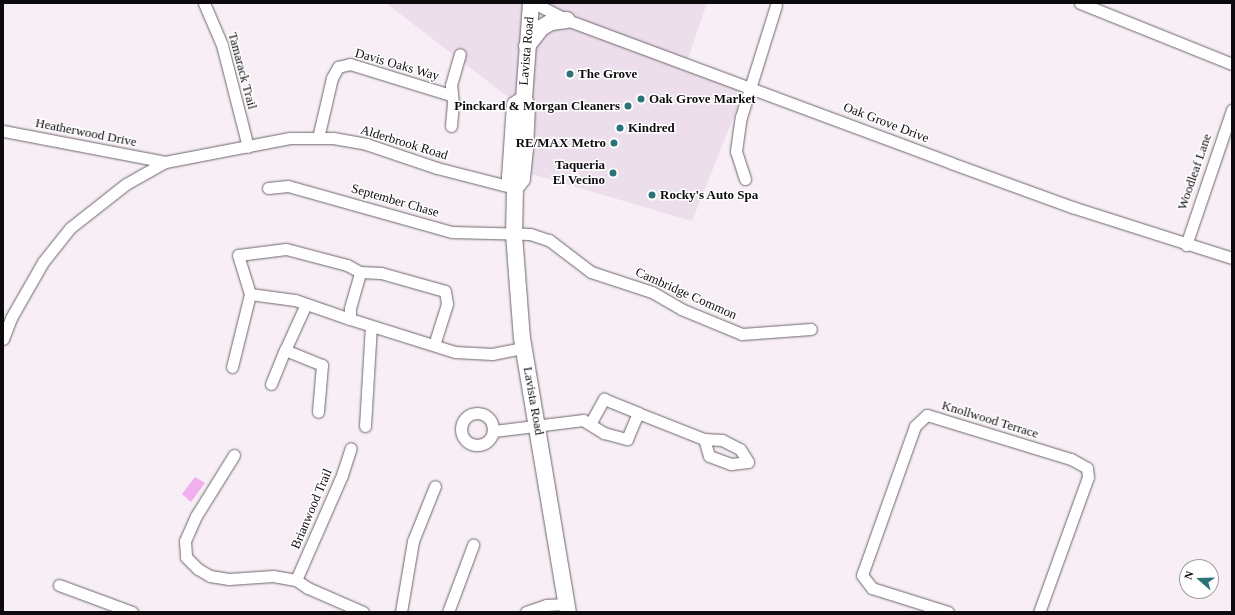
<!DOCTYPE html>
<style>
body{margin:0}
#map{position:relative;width:1235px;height:615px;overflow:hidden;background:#f7eef6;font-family:"Times New Roman",serif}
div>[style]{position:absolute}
.built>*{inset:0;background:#eddeec}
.water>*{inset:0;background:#f1afed}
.roads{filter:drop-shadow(0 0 1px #6d656c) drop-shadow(0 0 1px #6d656c)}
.minor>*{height:11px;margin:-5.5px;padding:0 5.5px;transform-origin:5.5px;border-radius:5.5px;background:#fff}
.minor>.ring{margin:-5.5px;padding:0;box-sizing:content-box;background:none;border:11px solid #fff;border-radius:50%}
.secondary>*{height:16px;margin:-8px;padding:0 8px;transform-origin:8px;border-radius:8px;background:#fff}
.dots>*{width:11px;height:11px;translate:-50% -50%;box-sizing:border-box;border:2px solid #fff;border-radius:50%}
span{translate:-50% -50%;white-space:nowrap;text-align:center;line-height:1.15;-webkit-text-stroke:3px #fff;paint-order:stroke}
.street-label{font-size:13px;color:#0d0a0d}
.poi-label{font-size:13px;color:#0d0a0d;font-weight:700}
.left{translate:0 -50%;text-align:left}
.right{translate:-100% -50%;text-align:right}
.frame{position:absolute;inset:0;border:4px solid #0d0a0d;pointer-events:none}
.north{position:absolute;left:1179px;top:559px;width:40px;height:40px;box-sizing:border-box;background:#fff;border:1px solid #9e9d9e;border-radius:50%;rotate:290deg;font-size:11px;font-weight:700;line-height:16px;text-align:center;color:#0d0a0d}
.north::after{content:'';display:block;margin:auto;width:14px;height:18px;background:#297379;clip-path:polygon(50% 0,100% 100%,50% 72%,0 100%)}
</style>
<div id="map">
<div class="built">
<div style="clip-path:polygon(386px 3px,707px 3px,686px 64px,745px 89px,692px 221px,518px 170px,517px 104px)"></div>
</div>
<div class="water">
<div style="clip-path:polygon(195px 477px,205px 483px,191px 502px,182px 494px)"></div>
</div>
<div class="roads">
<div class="minor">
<div style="left:204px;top:3px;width:46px;rotate:66.8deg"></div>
<div style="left:222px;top:45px;width:105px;rotate:75.7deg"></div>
<div style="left:534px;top:3px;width:37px;rotate:27deg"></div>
<div style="left:567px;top:20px;width:410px;rotate:20.4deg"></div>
<div style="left:951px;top:163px;width:129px;rotate:20deg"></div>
<div style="left:1072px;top:207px;width:168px;rotate:17.7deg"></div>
<div style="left:1080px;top:3px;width:164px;rotate:21.9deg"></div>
<div style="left:451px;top:126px;width:23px;rotate:-85deg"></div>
<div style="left:453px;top:103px;width:18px;rotate:-96deg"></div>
<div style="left:451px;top:85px;width:32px;rotate:-74deg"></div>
<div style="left:3px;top:131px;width:165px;rotate:10.8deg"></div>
<div style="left:318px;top:138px;width:62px;rotate:-76.9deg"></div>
<div style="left:332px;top:78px;width:13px;rotate:-61deg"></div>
<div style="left:338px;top:67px;width:12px;rotate:-14deg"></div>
<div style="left:350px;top:64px;width:106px;rotate:17.1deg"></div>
<div style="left:745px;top:179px;width:29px;rotate:-108deg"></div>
<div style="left:736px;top:151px;width:34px;rotate:-82deg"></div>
<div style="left:741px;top:117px;width:117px;rotate:-72.6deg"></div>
<div style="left:268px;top:188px;width:20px;rotate:-6deg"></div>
<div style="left:288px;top:186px;width:170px;rotate:15.7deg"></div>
<div style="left:452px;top:232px;width:78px;rotate:1.5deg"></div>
<div style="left:530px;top:234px;width:20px;rotate:18deg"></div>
<div style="left:549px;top:240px;width:53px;rotate:37.3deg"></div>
<div style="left:591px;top:272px;width:64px;rotate:18.2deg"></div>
<div style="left:652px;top:292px;width:34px;rotate:30deg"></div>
<div style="left:681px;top:309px;width:66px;rotate:22.3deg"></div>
<div style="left:742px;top:334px;width:69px;rotate:-4.1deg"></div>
<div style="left:1186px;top:245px;width:143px;rotate:-71.2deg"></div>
<div style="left:360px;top:272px;width:21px;rotate:3deg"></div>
<div style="left:381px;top:273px;width:66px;rotate:15.7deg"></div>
<div style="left:445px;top:291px;width:13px;rotate:81deg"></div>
<div style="left:447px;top:304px;width:43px;rotate:107.6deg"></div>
<div style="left:306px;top:304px;width:51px;rotate:114.5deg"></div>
<div style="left:285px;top:350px;width:40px;rotate:22deg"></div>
<div style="left:322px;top:365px;width:47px;rotate:94.9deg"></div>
<div style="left:350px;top:319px;width:11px;rotate:-90deg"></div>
<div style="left:350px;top:308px;width:37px;rotate:-74deg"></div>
<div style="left:360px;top:272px;width:15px;rotate:-152deg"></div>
<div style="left:347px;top:265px;width:63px;rotate:-165.3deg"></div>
<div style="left:286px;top:249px;width:48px;rotate:172.9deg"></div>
<div style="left:238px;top:255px;width:41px;rotate:72.9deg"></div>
<div style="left:250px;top:294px;width:45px;rotate:7.6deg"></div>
<div style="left:295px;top:300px;width:58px;rotate:19.1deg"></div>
<div style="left:350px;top:319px;width:110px;rotate:17.4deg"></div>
<div style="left:455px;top:352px;width:37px;rotate:3deg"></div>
<div style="left:492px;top:354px;width:33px;rotate:-11deg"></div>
<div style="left:3px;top:339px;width:22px;rotate:-69deg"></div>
<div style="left:11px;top:318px;width:64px;rotate:-60.3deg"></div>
<div style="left:43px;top:262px;width:43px;rotate:-51.5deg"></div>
<div style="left:70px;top:228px;width:71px;rotate:-38.2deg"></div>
<div style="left:126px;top:184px;width:45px;rotate:-29.4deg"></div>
<div style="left:165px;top:162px;width:127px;rotate:-10.9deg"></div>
<div style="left:290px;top:138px;width:43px"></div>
<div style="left:333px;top:138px;width:34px;rotate:10deg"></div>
<div style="left:366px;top:144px;width:75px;rotate:18.7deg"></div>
<div style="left:437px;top:168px;width:81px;rotate:14.4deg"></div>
<div style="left:232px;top:367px;width:75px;rotate:-76.1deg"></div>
<div style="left:271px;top:384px;width:37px;rotate:-68deg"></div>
<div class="ring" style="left:461px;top:413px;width:21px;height:21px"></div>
<div style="left:590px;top:424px;width:29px;rotate:-61deg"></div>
<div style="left:604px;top:399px;width:37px;rotate:22deg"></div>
<div style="left:365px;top:426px;width:100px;rotate:-86.6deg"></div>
<div style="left:494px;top:431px;width:90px;rotate:-7deg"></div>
<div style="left:583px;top:420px;width:25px;rotate:32deg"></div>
<div style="left:604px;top:433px;width:24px;rotate:15deg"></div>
<div style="left:627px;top:439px;width:28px;rotate:-67deg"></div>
<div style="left:638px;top:413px;width:71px;rotate:21.5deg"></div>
<div style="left:704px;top:439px;width:18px;rotate:3deg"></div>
<div style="left:722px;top:440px;width:20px;rotate:27deg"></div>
<div style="left:740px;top:449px;width:15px;rotate:58deg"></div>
<div style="left:748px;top:462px;width:17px;rotate:173deg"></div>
<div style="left:731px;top:464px;width:23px;rotate:-160deg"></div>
<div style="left:709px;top:456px;width:18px;rotate:-106deg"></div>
<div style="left:234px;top:455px;width:72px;rotate:121.9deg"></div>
<div style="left:196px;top:516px;width:27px;rotate:114deg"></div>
<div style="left:185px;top:541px;width:16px;rotate:86deg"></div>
<div style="left:186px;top:557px;width:17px;rotate:45deg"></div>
<div style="left:198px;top:569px;width:14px;rotate:30deg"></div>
<div style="left:210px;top:576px;width:19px;rotate:9deg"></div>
<div style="left:229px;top:579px;width:44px;rotate:-3.9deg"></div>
<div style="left:273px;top:576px;width:23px;rotate:10deg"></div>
<div style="left:296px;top:580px;width:14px;rotate:34deg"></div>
<div style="left:308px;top:588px;width:60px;rotate:23.6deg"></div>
<div style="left:296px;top:580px;width:115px;rotate:-66.3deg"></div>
<div style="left:342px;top:475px;width:28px;rotate:-72deg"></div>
<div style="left:59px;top:585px;width:78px;rotate:20.3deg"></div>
<div style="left:401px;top:612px;width:72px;rotate:-80.4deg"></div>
<div style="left:413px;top:541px;width:59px;rotate:-68.2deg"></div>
<div style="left:448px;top:612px;width:72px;rotate:-69.5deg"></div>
<div style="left:526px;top:612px;width:21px;rotate:-19deg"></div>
<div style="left:546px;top:605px;width:21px;rotate:-3deg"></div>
<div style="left:948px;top:612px;width:80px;rotate:-162.5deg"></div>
<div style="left:872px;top:588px;width:16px;rotate:-128deg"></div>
<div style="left:862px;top:575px;width:158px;rotate:-70.4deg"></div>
<div style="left:915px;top:426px;width:16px;rotate:-43deg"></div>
<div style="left:927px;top:415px;width:151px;rotate:17deg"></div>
<div style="left:1071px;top:459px;width:18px;rotate:29deg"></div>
<div style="left:1087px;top:468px;width:9px;rotate:84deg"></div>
<div style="left:1088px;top:477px;width:144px;rotate:109.9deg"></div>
</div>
<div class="secondary">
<div style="left:531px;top:3px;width:96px;rotate:94.2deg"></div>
<div style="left:524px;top:99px;width:8px;rotate:67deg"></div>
<div style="left:527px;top:106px;width:43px;rotate:92.7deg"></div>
<div style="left:525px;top:149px;width:30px;rotate:96deg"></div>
<div style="left:522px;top:179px;width:11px;rotate:128deg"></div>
<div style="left:515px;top:188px;width:47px;rotate:91.2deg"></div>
<div style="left:514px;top:235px;width:103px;rotate:85.6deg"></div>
<div style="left:522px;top:338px;width:278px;rotate:80.5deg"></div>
<div style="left:527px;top:46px;width:23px;rotate:-52deg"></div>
<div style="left:541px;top:28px;width:12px;rotate:-31deg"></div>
<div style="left:551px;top:22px;width:16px;rotate:-7deg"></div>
<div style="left:515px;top:188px;width:11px;rotate:-117deg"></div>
<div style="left:510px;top:178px;width:73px;rotate:-86.1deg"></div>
<div style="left:515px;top:105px;width:11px;rotate:-34deg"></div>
</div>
</div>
<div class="dots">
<div style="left:570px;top:74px;background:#297379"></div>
<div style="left:641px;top:99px;background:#297379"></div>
<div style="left:628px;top:106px;background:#297379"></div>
<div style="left:620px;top:128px;background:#297379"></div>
<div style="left:614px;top:143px;background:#297379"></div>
<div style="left:613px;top:173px;background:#297379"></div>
<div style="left:652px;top:195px;background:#297379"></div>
</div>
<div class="street-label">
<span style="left:527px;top:51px;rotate:-85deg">Lavista Road</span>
<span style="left:397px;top:65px;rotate:16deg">Davis Oaks Way</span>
<span style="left:242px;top:71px;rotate:75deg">Tamarack Trail</span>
<span style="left:886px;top:123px;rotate:21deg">Oak Grove Drive</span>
<span style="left:86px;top:133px;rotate:11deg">Heatherwood Drive</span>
<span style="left:404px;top:143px;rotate:17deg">Alderbrook Road</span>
<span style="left:1195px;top:172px;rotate:-71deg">Woodleaf Lane</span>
<span style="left:395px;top:201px;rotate:16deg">September Chase</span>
<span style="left:686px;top:294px;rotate:24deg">Cambridge Common</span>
<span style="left:533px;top:401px;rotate:80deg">Lavista Road</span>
<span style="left:990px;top:420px;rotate:17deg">Knollwood Terrace</span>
<span style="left:312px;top:509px;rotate:-67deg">Brianwood Trail</span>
</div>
<div class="poi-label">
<span class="left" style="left:578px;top:74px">The Grove</span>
<span class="left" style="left:649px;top:99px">Oak Grove Market</span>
<span class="right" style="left:620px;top:106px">Pinckard &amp; Morgan Cleaners</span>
<span class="left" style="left:628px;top:128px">Kindred</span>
<span class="right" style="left:606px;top:143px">RE/MAX Metro</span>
<span class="right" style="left:605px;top:173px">Taqueria<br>El Vecino</span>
<span class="left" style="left:660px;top:195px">Rocky's Auto Spa</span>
</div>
<div class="frame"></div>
<div class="north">N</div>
</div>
